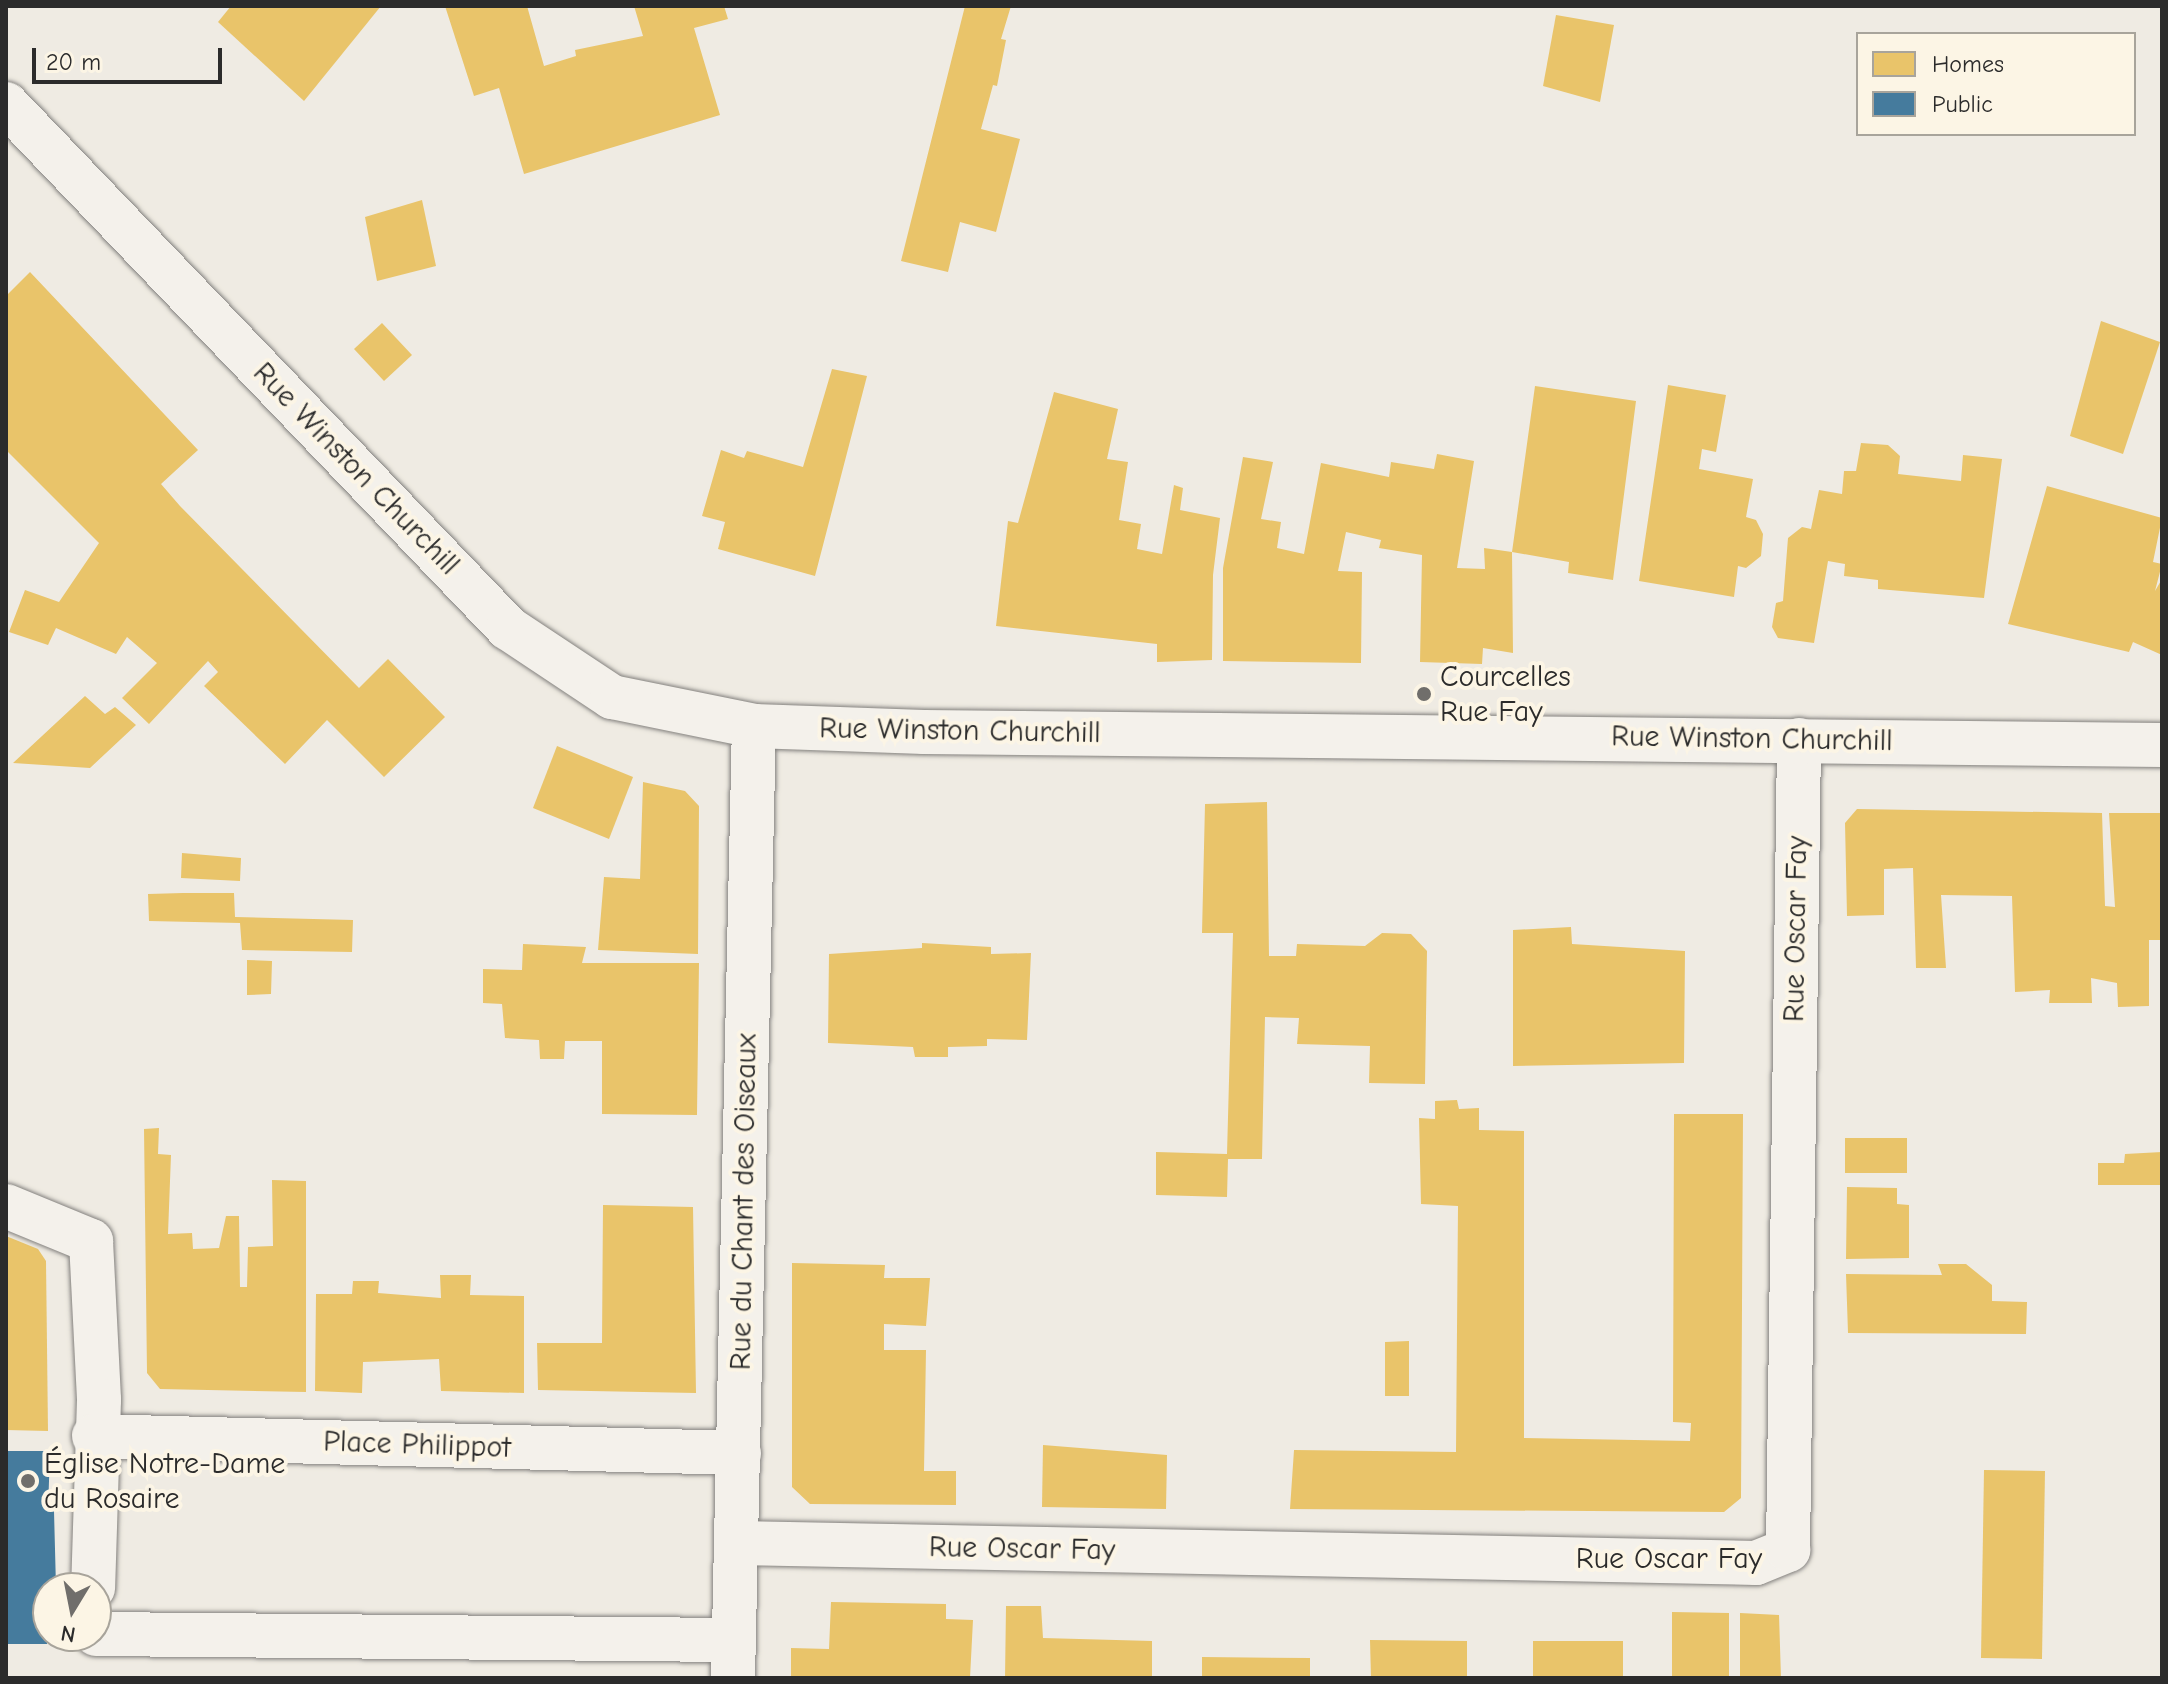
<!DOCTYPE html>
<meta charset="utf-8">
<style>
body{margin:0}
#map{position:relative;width:2168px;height:1684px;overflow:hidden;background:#efebe3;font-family:"Comic Neue",sans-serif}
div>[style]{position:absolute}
.homes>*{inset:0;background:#e9c46a}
.public>*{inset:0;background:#457b9d}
.roads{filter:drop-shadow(0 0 2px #83817e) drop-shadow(0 0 2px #83817e)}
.minor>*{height:44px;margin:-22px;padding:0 22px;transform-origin:22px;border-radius:22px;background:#f4f1eb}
.major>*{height:44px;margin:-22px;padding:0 22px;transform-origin:22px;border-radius:22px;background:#f4f1eb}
.dots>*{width:22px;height:22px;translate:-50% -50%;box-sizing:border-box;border:4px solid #fcf5e5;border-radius:50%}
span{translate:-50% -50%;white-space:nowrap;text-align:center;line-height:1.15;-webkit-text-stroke:8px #fcf5e5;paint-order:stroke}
.street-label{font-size:30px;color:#2b2b2b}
.poi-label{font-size:30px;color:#2b2b2b}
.left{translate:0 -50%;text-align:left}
.frame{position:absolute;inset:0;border:8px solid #2b2b2b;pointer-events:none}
.legend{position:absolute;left:1856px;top:32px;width:280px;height:104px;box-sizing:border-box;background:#fcf5e5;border:2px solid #a8a49b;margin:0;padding:10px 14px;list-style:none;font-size:24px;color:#2b2b2b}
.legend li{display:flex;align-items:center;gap:16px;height:40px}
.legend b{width:40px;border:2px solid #a8a49b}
.north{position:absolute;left:32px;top:1572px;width:80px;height:80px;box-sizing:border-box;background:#fcf5e5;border:2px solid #a8a49b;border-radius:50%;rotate:190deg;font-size:22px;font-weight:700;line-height:32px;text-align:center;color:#2b2b2b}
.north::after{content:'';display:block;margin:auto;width:28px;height:36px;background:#706e6b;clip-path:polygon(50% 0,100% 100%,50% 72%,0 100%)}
.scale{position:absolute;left:32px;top:48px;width:190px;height:36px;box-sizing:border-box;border:4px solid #2b2b2b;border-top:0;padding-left:10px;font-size:24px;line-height:28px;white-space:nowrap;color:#2b2b2b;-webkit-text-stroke:6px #fcf5e5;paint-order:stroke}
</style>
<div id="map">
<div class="homes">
<div style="clip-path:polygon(231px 6px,381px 6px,304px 101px,218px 22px)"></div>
<div style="clip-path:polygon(445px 6px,527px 6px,544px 66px,576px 56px,575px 50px,643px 36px,634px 6px,724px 6px,728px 19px,694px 28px,720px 115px,524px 174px,499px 88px,474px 96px)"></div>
<div style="clip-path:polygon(965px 6px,1011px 6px,1001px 39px,1006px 40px,997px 86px,993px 85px,981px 129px,1020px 139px,996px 232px,960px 222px,948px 272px,901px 261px)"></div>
<div style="clip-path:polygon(1556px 15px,1614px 25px,1600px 102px,1543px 86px)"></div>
<div style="clip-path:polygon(422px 200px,436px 266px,377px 281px,365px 217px)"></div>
<div style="clip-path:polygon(30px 272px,198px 450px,161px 484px,180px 506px,359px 688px,388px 659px,445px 717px,384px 777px,327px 720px,285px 764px,204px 686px,218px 672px,208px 661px,149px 724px,122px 698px,157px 663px,127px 637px,116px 654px,56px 628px,48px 645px,9px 632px,25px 590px,59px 602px,99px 543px,6px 450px,6px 296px)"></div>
<div style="clip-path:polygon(2101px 321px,2160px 342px,2123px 454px,2070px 436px)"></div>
<div style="clip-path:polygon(382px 323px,412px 355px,384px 381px,354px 349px)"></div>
<div style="clip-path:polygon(832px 369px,867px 376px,815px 576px,718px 549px,725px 522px,702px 516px,721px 450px,744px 458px,747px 451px,803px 467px)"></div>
<div style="clip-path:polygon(1668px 385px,1726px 395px,1716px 452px,1702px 449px,1699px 469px,1753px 479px,1746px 517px,1756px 520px,1763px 534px,1761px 556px,1746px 568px,1738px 566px,1734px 597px,1639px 581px)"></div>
<div style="clip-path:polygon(1535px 386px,1636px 401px,1613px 580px,1568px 573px,1569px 562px,1512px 552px)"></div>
<div style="clip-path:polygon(1054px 392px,1118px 409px,1107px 459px,1128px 462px,1119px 520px,1141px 524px,1137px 549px,1162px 554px,1174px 485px,1183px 488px,1180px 510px,1220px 518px,1213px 575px,1212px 660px,1157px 662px,1157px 644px,996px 626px,1008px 521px,1018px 523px)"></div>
<div style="clip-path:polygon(1861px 443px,1888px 445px,1900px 456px,1898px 474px,1961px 481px,1963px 455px,2002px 459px,1984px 598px,1878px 589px,1878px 580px,1844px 576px,1845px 564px,1828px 561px,1814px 643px,1778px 638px,1772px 627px,1776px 603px,1783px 601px,1788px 538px,1802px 527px,1811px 529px,1819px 490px,1842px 494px,1844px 471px,1856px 471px)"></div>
<div style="clip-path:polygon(1437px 454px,1474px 461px,1457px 568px,1485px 569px,1484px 548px,1512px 552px,1513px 653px,1483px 648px,1482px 664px,1420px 662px,1422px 555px,1379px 548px,1381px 540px,1346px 532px,1338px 571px,1362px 572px,1361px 663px,1223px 661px,1223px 568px,1243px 457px,1273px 462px,1261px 519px,1281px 522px,1277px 548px,1304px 554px,1321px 463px,1389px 477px,1391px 462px,1434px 469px)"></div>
<div style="clip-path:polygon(2047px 486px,2162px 518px,2153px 562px,2162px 564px,2155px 591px,2162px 579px,2162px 655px,2133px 642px,2129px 652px,2008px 624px)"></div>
<div style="clip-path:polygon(85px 696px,105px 714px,115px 707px,136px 725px,90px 768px,13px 763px)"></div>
<div style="clip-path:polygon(557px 746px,633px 777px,609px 839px,533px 808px)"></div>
<div style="clip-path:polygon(643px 782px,685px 791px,699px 806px,698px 954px,598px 950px,604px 877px,640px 879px)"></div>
<div style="clip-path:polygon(1267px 802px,1269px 956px,1296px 956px,1297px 944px,1365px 946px,1382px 933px,1411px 934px,1427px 951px,1425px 1084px,1369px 1083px,1370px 1046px,1297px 1044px,1299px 1018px,1265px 1017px,1262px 1159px,1228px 1159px,1227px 1197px,1156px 1195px,1156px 1152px,1227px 1154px,1233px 933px,1202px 933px,1205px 804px)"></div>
<div style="clip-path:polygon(1857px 809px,2102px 813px,2105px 906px,2115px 907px,2109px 813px,2162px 813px,2162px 940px,2149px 940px,2149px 1006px,2118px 1007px,2117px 983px,2091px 978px,2092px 1003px,2049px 1003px,2050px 990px,2015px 992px,2012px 896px,1941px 895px,1946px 968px,1916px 968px,1913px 868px,1884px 869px,1884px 915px,1847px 916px,1845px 823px)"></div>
<div style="clip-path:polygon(182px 853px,241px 858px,240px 881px,181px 878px)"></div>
<div style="clip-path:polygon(183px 893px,234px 893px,235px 917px,353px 920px,352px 952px,242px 950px,240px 923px,149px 921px,148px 894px)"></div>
<div style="clip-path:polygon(1571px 927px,1572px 944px,1685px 951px,1684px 1063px,1513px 1066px,1513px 930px)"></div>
<div style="clip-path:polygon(922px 943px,991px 947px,991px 954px,1031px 953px,1027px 1040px,987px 1039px,987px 1046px,948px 1047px,948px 1057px,915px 1057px,913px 1047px,828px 1043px,829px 954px,922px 948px)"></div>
<div style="clip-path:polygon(523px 944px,586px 947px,582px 963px,699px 963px,697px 1115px,602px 1114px,602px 1041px,565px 1041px,564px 1059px,540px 1059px,539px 1040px,505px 1038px,502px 1004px,483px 1003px,483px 969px,522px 970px)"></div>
<div style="clip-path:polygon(247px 960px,272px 961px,271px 994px,247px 995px)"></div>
<div style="clip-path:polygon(1457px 1100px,1459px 1109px,1479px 1108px,1479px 1130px,1524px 1131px,1524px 1438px,1690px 1441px,1691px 1423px,1673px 1422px,1674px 1114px,1743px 1114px,1741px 1498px,1724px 1512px,1290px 1509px,1294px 1450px,1456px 1452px,1458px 1206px,1421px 1204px,1419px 1118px,1435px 1119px,1435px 1101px)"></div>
<div style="clip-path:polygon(159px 1128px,158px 1154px,171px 1155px,168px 1234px,192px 1233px,193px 1249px,219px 1248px,226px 1216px,239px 1216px,240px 1287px,247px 1287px,248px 1247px,273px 1246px,272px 1180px,306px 1181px,306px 1392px,160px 1389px,147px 1373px,144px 1129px)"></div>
<div style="clip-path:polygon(1845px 1138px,1907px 1138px,1907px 1173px,1845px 1173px)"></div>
<div style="clip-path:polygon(2162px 1152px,2162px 1185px,2098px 1185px,2098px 1163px,2124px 1163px,2125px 1154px)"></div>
<div style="clip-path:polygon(1847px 1187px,1897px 1188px,1897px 1204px,1909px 1205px,1909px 1258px,1846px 1259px)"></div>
<div style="clip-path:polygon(603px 1205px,693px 1207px,696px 1393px,538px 1390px,537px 1343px,602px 1343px)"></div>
<div style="clip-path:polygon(6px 1236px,38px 1249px,46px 1261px,48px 1431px,6px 1430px)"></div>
<div style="clip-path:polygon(792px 1263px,885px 1265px,884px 1278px,930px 1278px,926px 1326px,884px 1324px,884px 1350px,926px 1350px,924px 1471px,956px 1471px,956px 1505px,810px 1504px,792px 1487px)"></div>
<div style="clip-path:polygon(1938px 1264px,1966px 1264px,1992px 1285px,1992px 1301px,2027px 1302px,2026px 1334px,1848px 1333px,1846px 1274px,1942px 1275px)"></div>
<div style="clip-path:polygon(440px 1275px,471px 1275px,470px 1295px,524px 1296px,524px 1393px,441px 1391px,439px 1359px,363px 1362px,362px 1393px,315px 1391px,316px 1294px,352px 1294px,353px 1281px,379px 1281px,378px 1293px,441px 1298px)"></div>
<div style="clip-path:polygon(1409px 1341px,1409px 1396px,1385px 1396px,1385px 1342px)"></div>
<div style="clip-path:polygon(1043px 1445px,1167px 1455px,1166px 1509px,1042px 1507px)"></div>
<div style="clip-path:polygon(1984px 1470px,2045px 1471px,2042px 1659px,1981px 1658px)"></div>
<div style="clip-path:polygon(831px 1602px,946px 1604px,946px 1619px,973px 1620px,970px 1678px,791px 1678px,791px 1648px,829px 1649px)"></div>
<div style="clip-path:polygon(1006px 1606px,1041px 1606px,1043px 1638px,1152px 1641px,1152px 1678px,1005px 1678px)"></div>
<div style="clip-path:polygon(1672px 1612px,1729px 1613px,1729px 1678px,1672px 1678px)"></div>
<div style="clip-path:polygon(1740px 1613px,1779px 1615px,1781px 1678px,1740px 1678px)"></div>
<div style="clip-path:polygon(1370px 1640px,1467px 1641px,1467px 1678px,1371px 1678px)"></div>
<div style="clip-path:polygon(1533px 1641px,1623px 1641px,1623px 1678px,1533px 1678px)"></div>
<div style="clip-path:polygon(1202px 1657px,1310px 1658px,1310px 1678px,1202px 1678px)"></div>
</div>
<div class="public">
<div style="clip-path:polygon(6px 1451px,50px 1451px,48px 1511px,54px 1511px,56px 1587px,47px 1587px,47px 1644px,6px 1644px)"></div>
</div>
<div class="roads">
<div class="minor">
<div style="left:6px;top:1206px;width:92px;rotate:22.4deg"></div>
<div style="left:91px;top:1241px;width:159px;rotate:87.1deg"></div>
<div style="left:99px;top:1400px;width:188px;rotate:91.8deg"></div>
<div style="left:94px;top:1436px;width:645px;rotate:1.51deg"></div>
<div style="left:737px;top:1543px;width:1019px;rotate:1.12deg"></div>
<div style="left:1756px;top:1563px;width:35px;rotate:-22deg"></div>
<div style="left:1788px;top:1550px;width:810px;rotate:-89.22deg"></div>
<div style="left:96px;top:1634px;width:638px;rotate:0.54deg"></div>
<div style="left:733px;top:1678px;width:952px;rotate:-88.74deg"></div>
</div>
<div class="major">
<div style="left:6px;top:104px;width:726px;rotate:46.23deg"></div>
<div style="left:508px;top:628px;width:125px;rotate:33.6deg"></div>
<div style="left:612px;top:697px;width:145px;rotate:11.5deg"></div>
<div style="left:754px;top:726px;width:170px;rotate:2deg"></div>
<div style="left:924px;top:732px;width:1238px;rotate:0.6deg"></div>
</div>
</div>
<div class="dots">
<div style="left:1424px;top:694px;background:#706e6b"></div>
<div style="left:28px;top:1481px;background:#706e6b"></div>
</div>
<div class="street-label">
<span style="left:356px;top:469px;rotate:46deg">Rue Winston Churchill</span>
<span style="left:960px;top:731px;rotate:1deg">Rue Winston Churchill</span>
<span style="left:1752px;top:739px;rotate:1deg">Rue Winston Churchill</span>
<span style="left:1796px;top:929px;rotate:-89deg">Rue Oscar Fay</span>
<span style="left:744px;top:1202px;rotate:-89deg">Rue du Chant des Oiseaux</span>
<span style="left:417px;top:1445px;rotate:2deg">Place Philippot</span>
<span style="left:1022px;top:1549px;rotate:1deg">Rue Oscar Fay</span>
<span style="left:1669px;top:1559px">Rue Oscar Fay</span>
</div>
<div class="poi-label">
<span class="left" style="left:1440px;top:694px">Courcelles<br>Rue Fay</span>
<span class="left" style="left:44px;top:1481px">Église Notre-Dame<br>du Rosaire</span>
</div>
<div class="frame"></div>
<ul class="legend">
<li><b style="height:22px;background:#e9c46a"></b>Homes</li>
<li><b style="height:22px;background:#457b9d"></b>Public</li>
</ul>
<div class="north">N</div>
<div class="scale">20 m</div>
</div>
